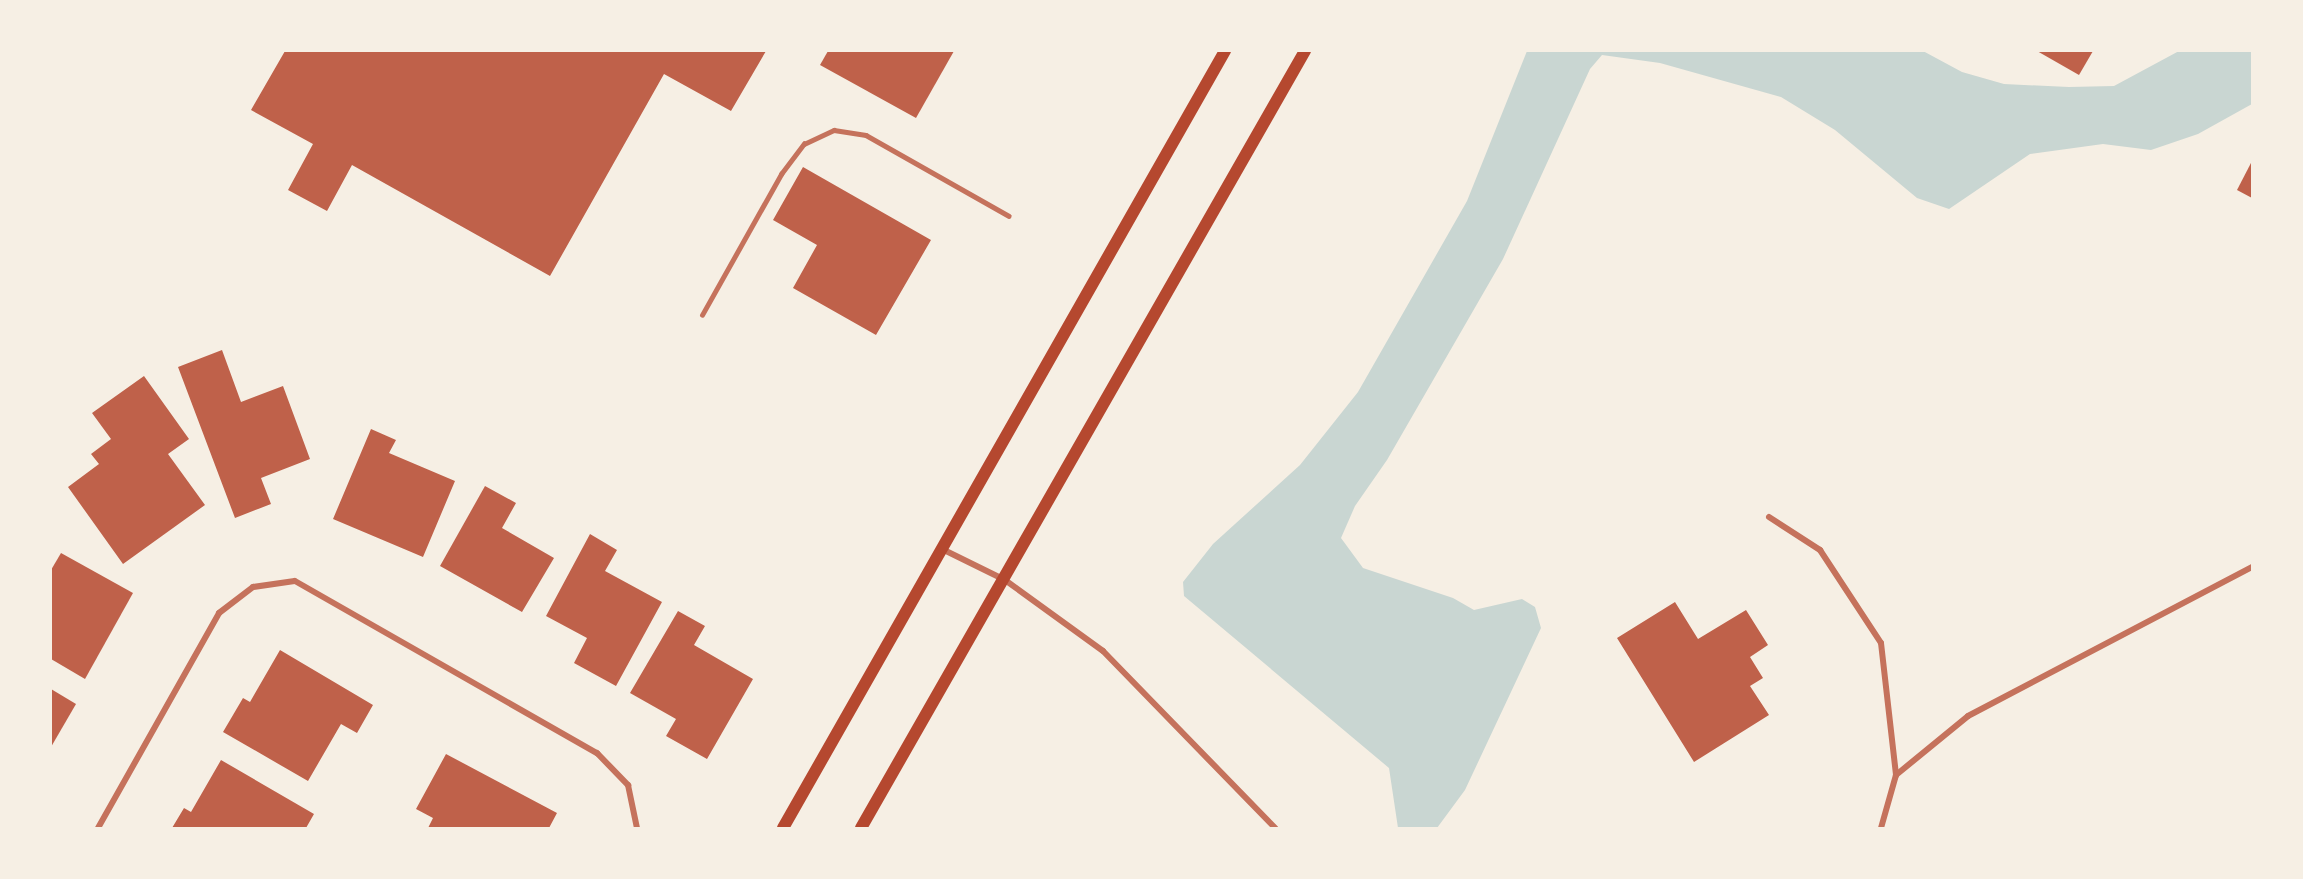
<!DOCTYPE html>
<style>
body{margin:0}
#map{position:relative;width:2303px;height:879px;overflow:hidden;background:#f6efe4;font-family:Jost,sans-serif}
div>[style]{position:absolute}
.water>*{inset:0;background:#c9d6d2}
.building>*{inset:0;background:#bf614a}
.service>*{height:4.5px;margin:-2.25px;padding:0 2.25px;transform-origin:2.25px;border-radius:2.25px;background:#c5725c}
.minor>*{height:6px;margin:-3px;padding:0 3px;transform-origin:3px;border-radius:3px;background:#c5725c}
.secondary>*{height:12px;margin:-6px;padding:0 6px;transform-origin:6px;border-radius:6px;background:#b5482f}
span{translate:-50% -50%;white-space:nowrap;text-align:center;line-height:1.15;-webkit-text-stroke:4.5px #f6efe4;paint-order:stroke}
.frame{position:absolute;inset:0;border:52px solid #f6efe4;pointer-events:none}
</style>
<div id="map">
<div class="water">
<div style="clip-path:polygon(1527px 51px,1923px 51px,1962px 72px,2004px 84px,2069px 87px,2114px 86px,2179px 51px,2252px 51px,2252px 104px,2198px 134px,2151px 150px,2103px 144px,2030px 154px,1949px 209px,1917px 198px,1835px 130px,1781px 97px,1660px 63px,1602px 55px,1590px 69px,1503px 259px,1387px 460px,1355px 506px,1341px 538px,1363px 568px,1453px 598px,1474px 610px,1522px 599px,1535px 607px,1541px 628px,1465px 790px,1437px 828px,1398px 828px,1389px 768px,1184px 596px,1183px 582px,1213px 544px,1300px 465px,1358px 392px,1467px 201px)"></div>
</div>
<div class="building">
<div style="clip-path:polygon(285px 51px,766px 51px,731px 111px,664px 74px,550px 276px,352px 165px,327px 211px,288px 190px,313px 144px,251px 110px)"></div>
<div style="clip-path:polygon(828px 51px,954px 51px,916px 118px,820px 65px)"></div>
<div style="clip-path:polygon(2037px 51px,2093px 51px,2079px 75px)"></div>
<div style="clip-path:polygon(2252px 161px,2252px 198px,2237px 190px)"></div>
<div style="clip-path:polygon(803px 167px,931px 240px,876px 335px,793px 288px,817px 245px,773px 220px)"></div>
<div style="clip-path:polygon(222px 350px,241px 402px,283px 386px,310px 459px,261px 478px,271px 504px,235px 518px,178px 367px)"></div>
<div style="clip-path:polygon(144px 376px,189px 439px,168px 454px,205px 505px,123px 564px,68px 487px,99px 464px,91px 454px,111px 439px,92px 413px)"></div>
<div style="clip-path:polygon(371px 429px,396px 440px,389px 453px,455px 481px,423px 557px,333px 519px)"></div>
<div style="clip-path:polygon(485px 486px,516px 503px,502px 528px,554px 558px,522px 612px,440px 566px)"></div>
<div style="clip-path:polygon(590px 534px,617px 550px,605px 571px,662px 602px,616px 686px,574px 663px,587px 638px,546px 616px)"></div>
<div style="clip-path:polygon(61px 553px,133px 593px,85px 679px,51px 659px,51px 570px)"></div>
<div style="clip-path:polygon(1675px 602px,1698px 639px,1746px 610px,1768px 645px,1750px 657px,1763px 678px,1750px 686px,1769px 715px,1694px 762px,1617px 638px)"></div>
<div style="clip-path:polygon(678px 611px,705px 626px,694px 645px,753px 679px,707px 759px,666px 736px,676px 719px,630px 693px)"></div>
<div style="clip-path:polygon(280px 650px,373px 705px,357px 733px,341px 724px,308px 781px,223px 732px,243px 698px,250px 702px)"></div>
<div style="clip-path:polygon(51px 689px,76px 704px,51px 747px)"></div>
<div style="clip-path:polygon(446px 754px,557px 813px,549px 828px,428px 828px,433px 818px,416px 809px)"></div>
<div style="clip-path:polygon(221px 760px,314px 814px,306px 828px,172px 828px,184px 808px,191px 812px)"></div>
</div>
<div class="service">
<div style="left:702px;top:315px;width:162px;rotate:-60.7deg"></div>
<div style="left:781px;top:174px;width:38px;rotate:-53deg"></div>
<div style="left:804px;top:144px;width:33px;rotate:-25deg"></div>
<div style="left:834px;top:130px;width:32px;rotate:9deg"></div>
<div style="left:866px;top:135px;width:164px;rotate:29.5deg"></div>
</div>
<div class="minor">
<div style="left:1769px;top:517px;width:61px;rotate:32.9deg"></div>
<div style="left:1820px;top:550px;width:111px;rotate:56.7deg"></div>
<div style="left:1881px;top:643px;width:133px;rotate:83.5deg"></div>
<div style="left:944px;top:550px;width:68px;rotate:26.2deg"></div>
<div style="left:1005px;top:580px;width:121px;rotate:35.9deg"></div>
<div style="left:1103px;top:651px;width:247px;rotate:45.8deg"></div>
<div style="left:98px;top:828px;width:247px;rotate:-60.6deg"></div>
<div style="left:219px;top:613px;width:43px;rotate:-37.4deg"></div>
<div style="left:253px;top:587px;width:42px;rotate:-8.1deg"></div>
<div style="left:295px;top:581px;width:348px;rotate:29.7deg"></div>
<div style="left:597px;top:753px;width:45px;rotate:45.9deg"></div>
<div style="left:628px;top:785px;width:44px;rotate:78.2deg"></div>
<div style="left:1881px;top:828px;width:55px;rotate:-74.2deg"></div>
<div style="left:1896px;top:775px;width:93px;rotate:-39.3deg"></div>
<div style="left:1968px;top:716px;width:321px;rotate:-27.7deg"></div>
</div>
<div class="secondary">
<div style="left:783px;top:828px;width:894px;rotate:-60.37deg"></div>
<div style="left:861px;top:828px;width:895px;rotate:-60.26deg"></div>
</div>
<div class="frame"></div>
</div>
